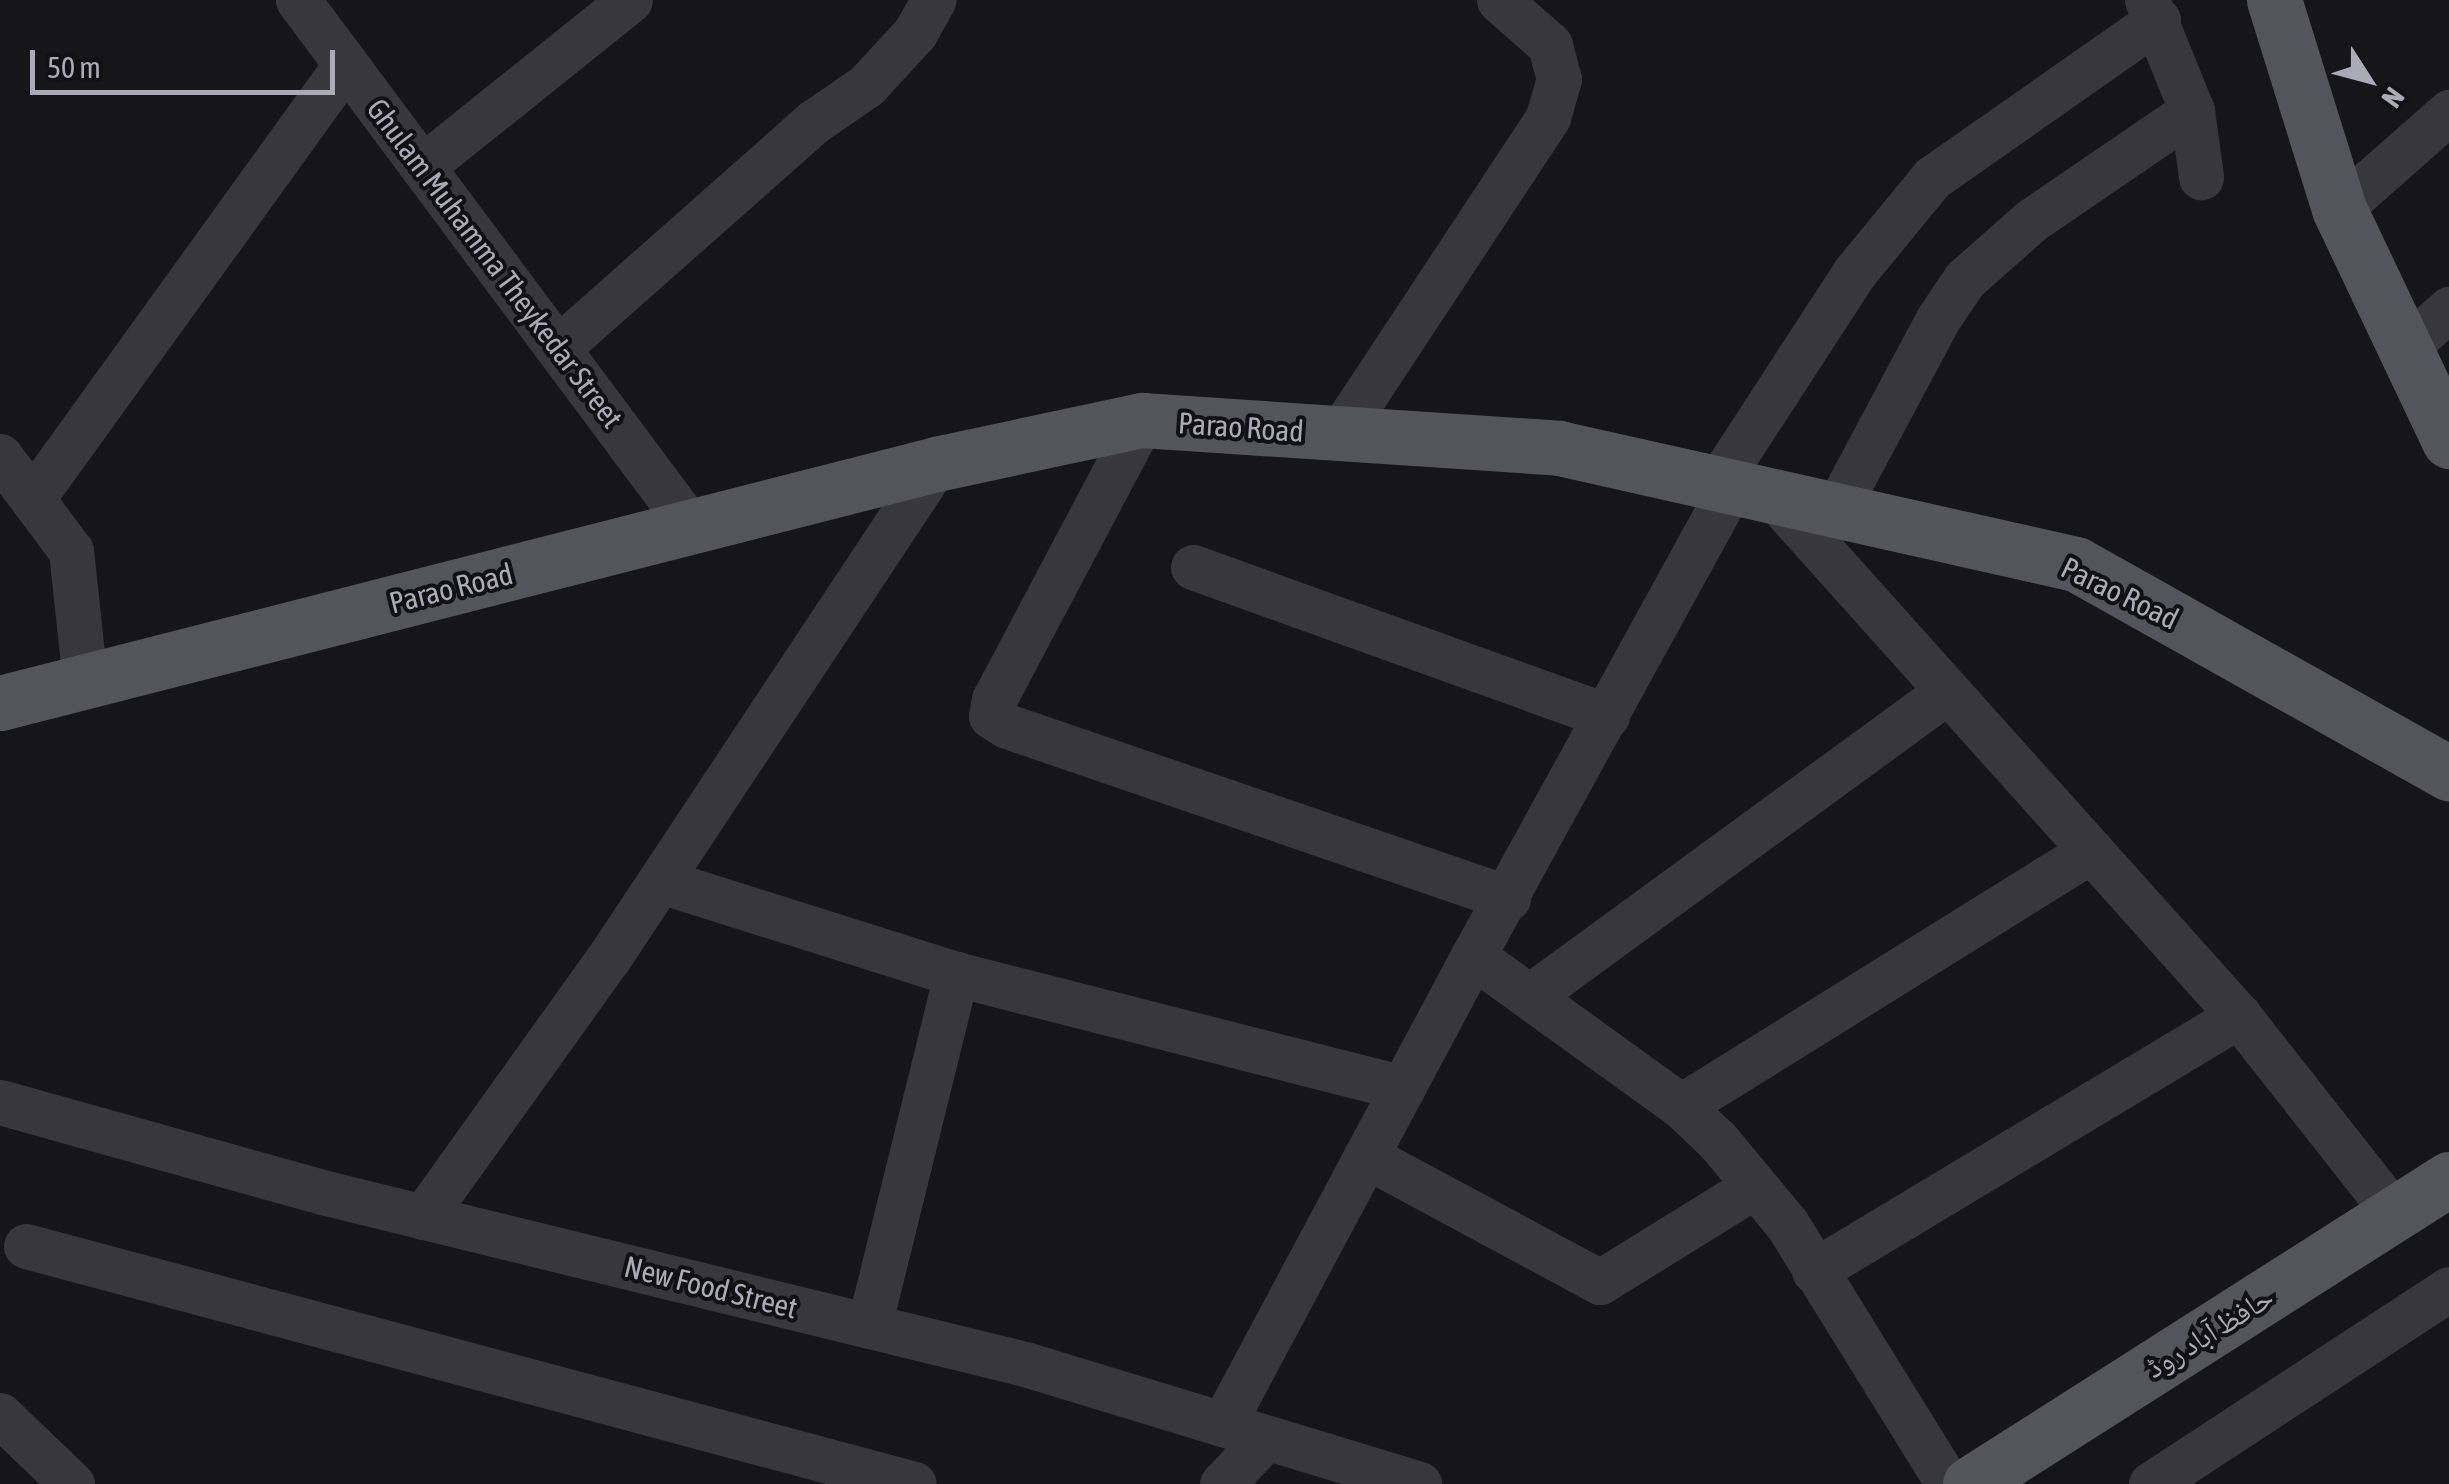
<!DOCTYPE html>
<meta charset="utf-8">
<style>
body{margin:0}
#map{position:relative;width:2449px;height:1484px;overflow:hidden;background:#161618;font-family:"Asap Condensed","Noto Naskh Arabic",sans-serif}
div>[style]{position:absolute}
.minor>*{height:45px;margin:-22.5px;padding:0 22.5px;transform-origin:22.5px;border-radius:22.5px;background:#38383c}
.major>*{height:55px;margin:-27.5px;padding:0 27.5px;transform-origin:27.5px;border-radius:27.5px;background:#54545b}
span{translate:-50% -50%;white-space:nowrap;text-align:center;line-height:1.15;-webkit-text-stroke:8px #111113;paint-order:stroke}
.street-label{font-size:30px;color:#aaabb6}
.north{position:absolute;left:2319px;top:30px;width:100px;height:100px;-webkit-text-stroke:8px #111113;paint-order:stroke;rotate:126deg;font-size:28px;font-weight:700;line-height:40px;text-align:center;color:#aaabb6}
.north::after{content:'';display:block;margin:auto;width:35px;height:45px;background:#aaabb6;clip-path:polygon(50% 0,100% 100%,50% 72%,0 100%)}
.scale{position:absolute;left:30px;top:50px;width:305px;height:45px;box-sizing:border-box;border:5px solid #aaabb6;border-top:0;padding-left:12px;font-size:30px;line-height:35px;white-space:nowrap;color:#aaabb6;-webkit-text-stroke:8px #111113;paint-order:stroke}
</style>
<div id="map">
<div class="minor">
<div style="left:298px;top:0;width:657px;rotate:53.29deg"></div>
<div style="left:2147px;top:0;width:120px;rotate:67.9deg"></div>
<div style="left:2192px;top:111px;width:67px;rotate:82.2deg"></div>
<div style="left:423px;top:166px;width:265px;rotate:-38.7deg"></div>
<div style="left:2339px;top:209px;width:147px;rotate:-41.4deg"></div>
<div style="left:558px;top:348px;width:343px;rotate:-41.5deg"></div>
<div style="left:815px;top:121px;width:63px;rotate:-34.7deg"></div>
<div style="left:867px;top:85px;width:71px;rotate:-47.3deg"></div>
<div style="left:915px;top:33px;width:38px;rotate:-61deg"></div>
<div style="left:2403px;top:350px;width:62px;rotate:-41.7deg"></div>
<div style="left:1142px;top:420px;width:316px;rotate:117.9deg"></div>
<div style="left:994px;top:699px;width:17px;rotate:100deg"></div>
<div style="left:991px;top:716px;width:19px;rotate:32deg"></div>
<div style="left:1007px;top:726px;width:530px;rotate:18.95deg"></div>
<div style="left:1340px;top:433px;width:378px;rotate:-56.6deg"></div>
<div style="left:1548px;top:117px;width:40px;rotate:-74deg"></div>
<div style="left:1559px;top:79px;width:35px;rotate:-105deg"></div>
<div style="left:1550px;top:45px;width:68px;rotate:-138.6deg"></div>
<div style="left:0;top:456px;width:119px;rotate:53.2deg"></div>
<div style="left:71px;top:551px;width:131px;rotate:83.9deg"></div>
<div style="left:1717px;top:484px;width:252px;rotate:-57deg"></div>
<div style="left:1854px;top:273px;width:123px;rotate:-50.6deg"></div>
<div style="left:1932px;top:178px;width:276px;rotate:-35deg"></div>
<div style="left:1773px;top:496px;width:698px;rotate:48.13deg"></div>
<div style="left:2239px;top:1016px;width:252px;rotate:51.8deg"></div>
<div style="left:33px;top:498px;width:535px;rotate:-54.2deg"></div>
<div style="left:1836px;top:510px;width:217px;rotate:-61.9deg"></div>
<div style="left:1938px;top:319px;width:48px;rotate:-56deg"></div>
<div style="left:1965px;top:279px;width:89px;rotate:-41.4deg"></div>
<div style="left:2032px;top:220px;width:194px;rotate:-34.3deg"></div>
<div style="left:1193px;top:567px;width:440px;rotate:19.8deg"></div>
<div style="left:661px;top:881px;width:309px;rotate:17.5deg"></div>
<div style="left:956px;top:974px;width:461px;rotate:14.3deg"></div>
<div style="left:1473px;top:956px;width:256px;rotate:35.8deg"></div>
<div style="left:1681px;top:1106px;width:51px;rotate:43.4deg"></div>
<div style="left:1718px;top:1141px;width:108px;rotate:50.3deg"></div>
<div style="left:1787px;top:1224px;width:306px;rotate:58.2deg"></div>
<div style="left:1530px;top:996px;width:517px;rotate:-36.12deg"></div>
<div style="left:0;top:1102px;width:338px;rotate:15.6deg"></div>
<div style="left:326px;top:1193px;width:720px;rotate:13.75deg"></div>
<div style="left:1025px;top:1364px;width:412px;rotate:16.9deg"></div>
<div style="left:1681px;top:1106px;width:483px;rotate:-31.9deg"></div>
<div style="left:1366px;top:1156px;width:266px;rotate:28.3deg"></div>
<div style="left:1600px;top:1282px;width:182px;rotate:-31.8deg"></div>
<div style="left:423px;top:1217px;width:317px;rotate:-54.4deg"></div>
<div style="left:608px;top:959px;width:594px;rotate:-56.47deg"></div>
<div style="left:26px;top:1246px;width:919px;rotate:15deg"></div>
<div style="left:1814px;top:1271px;width:496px;rotate:-31deg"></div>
<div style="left:869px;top:1326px;width:363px;rotate:-76.1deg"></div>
<div style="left:0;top:1415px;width:100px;rotate:43.8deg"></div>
<div style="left:1223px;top:1424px;width:531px;rotate:-61.89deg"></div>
<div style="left:1473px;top:956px;width:535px;rotate:-61.18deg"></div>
<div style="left:1222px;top:1484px;width:64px;rotate:-46.3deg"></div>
<div style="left:2151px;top:1484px;width:356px;rotate:-33.2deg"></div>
</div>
<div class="major">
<div style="left:2274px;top:0;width:219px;rotate:72.7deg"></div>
<div style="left:2339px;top:209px;width:257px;rotate:64.6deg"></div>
<div style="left:0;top:703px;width:966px;rotate:-14.32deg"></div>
<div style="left:936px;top:464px;width:211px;rotate:-12.1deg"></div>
<div style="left:1142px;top:420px;width:418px;rotate:3.8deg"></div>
<div style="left:1559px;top:448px;width:530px;rotate:12.65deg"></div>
<div style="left:2076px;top:564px;width:428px;rotate:29.3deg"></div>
<div style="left:1970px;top:1484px;width:568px;rotate:-32.49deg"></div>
</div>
<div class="street-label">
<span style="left:495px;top:263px;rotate:53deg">Ghulam Muhamma Theykedar Street</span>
<span style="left:1241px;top:427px;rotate:4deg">Parao Road</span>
<span style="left:451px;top:588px;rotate:-14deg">Parao Road</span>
<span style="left:2120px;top:593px;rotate:26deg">Parao Road</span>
<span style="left:711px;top:1287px;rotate:14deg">New Food Street</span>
<span style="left:2209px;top:1332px;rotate:-32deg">حافظ آباد روڈ</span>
</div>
<div class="north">N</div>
<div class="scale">50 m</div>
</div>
